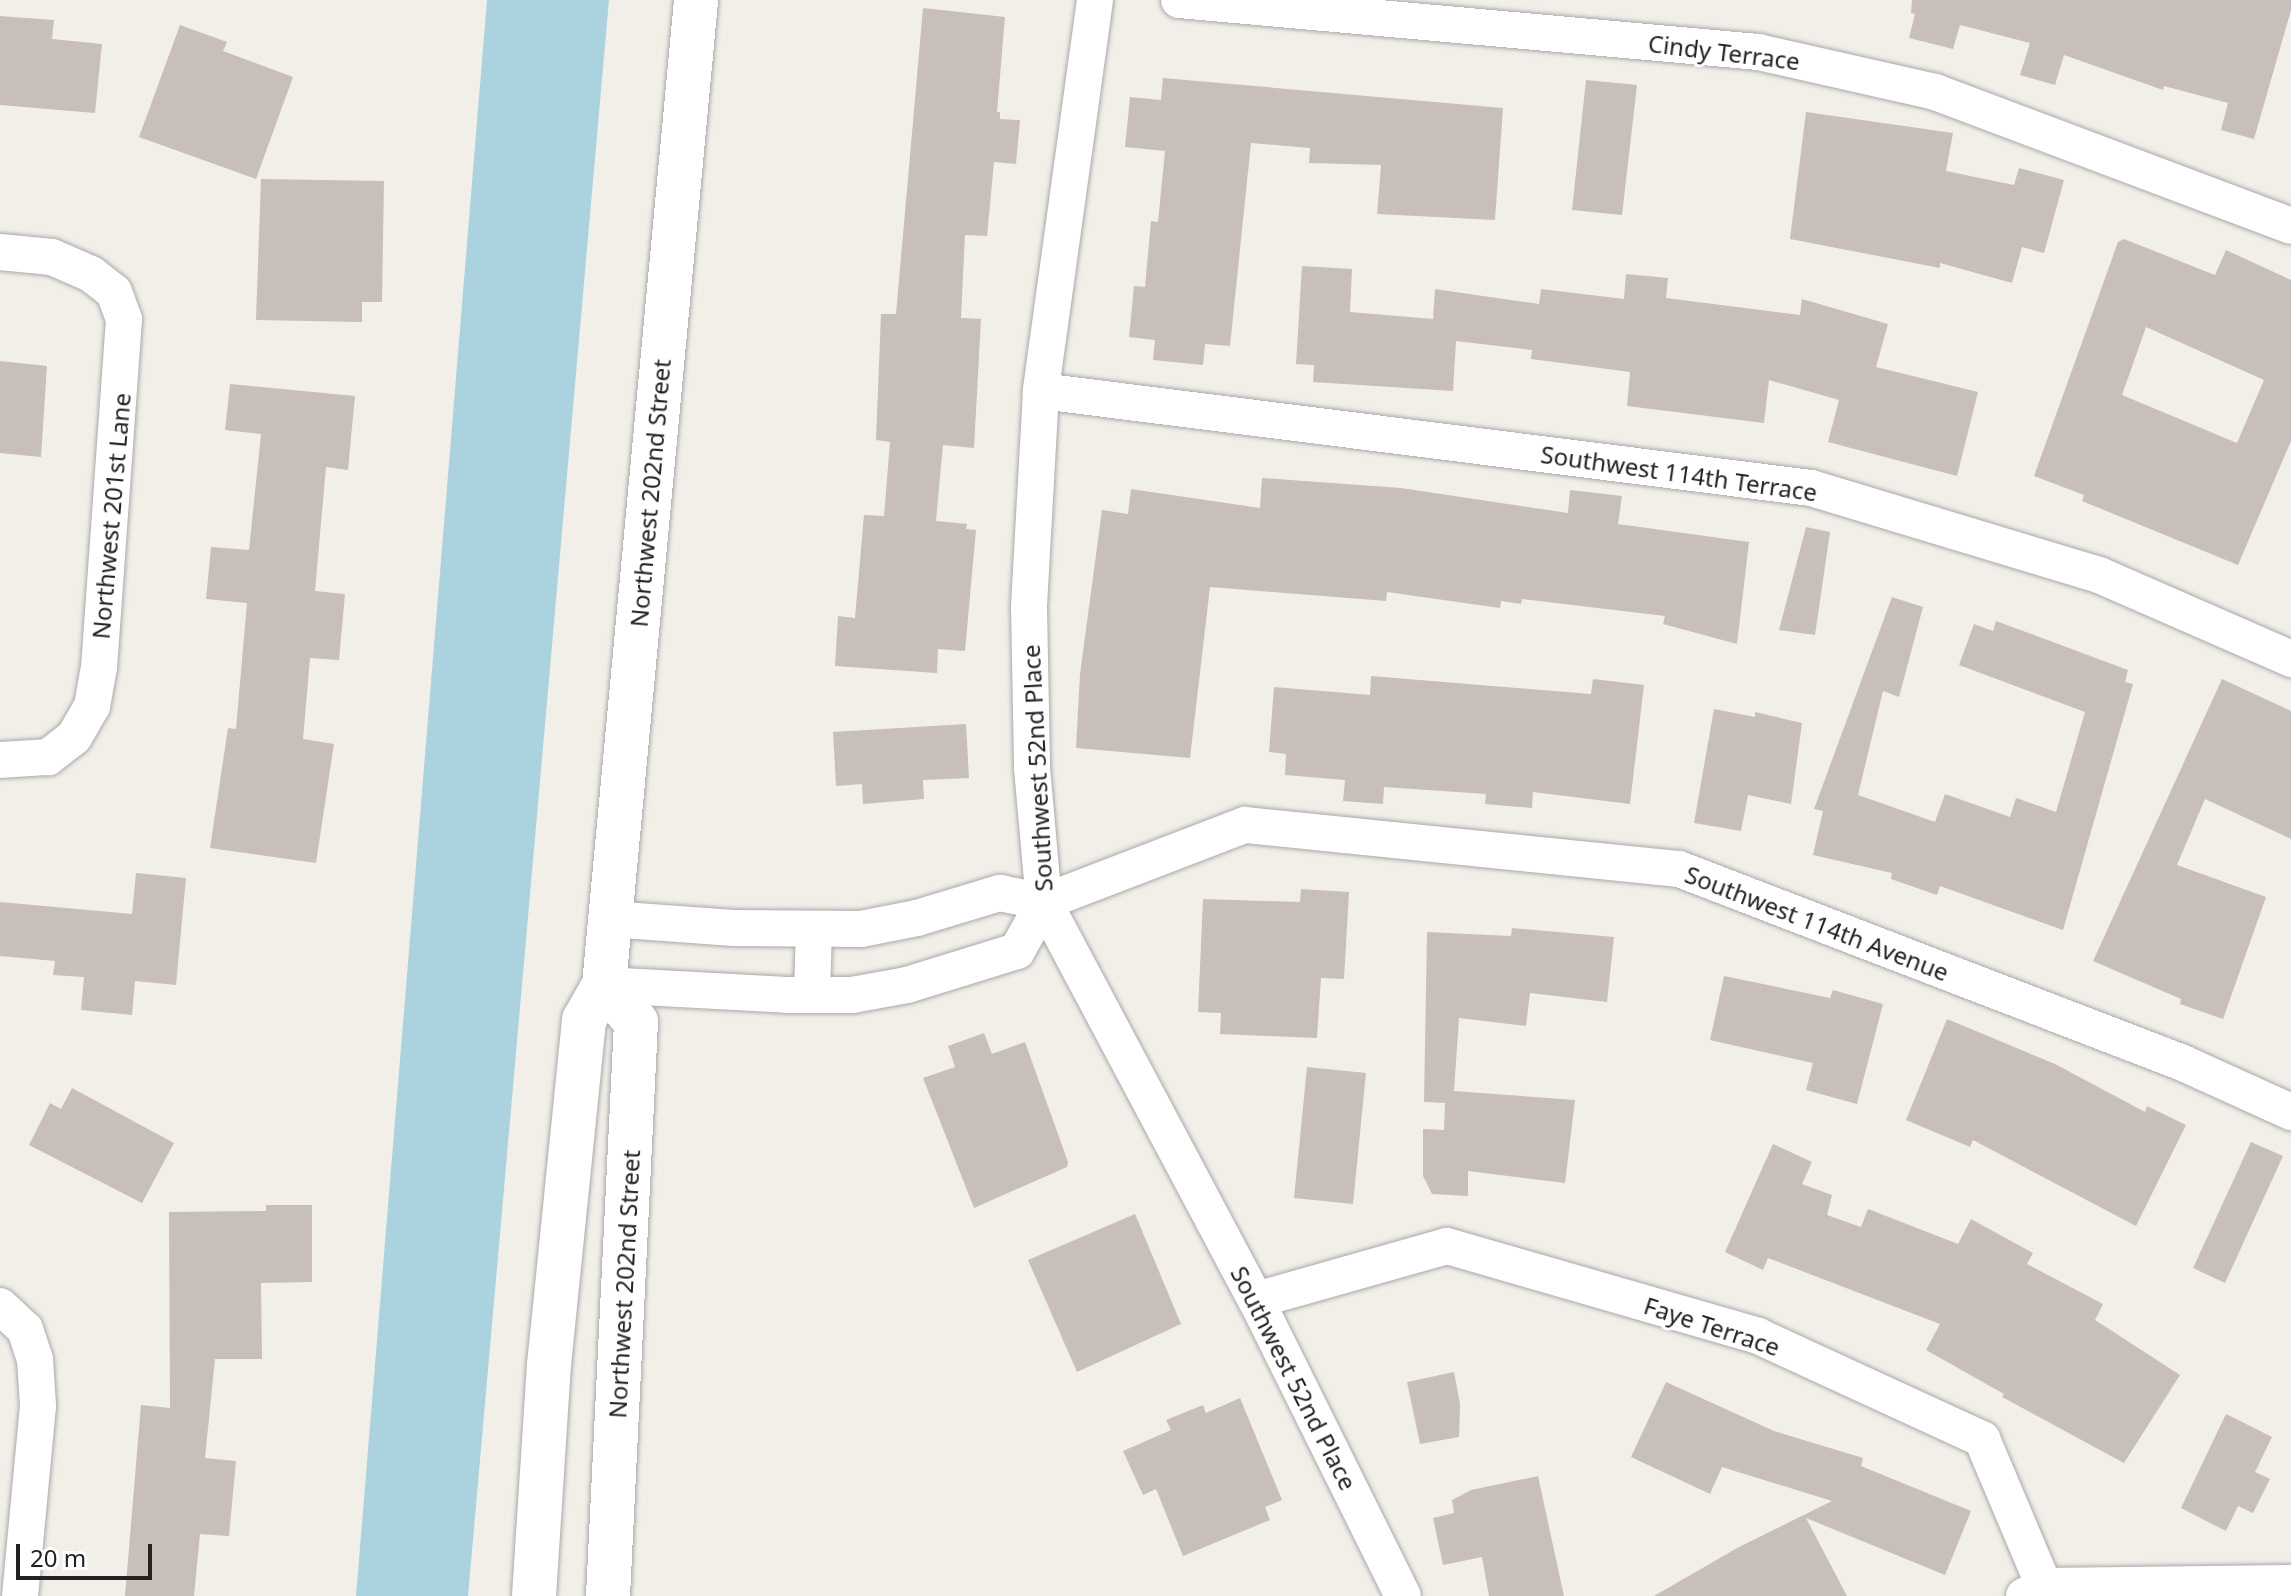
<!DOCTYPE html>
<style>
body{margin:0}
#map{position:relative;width:2291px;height:1596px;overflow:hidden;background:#f2efe9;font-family:"Noto Sans",sans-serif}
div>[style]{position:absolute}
.water>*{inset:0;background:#aad3df}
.building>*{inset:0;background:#c7bfb8}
.roads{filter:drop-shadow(0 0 2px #a9a9a9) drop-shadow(0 0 2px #a9a9a9)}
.minor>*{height:36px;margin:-18px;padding:0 18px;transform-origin:18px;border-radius:18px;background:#fff}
.tertiary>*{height:44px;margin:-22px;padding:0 22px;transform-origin:22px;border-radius:22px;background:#fff}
span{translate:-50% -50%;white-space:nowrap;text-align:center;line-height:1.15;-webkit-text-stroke:6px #fff;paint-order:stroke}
.street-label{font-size:24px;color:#222}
.scale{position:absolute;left:16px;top:1544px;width:136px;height:36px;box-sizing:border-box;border:4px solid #222;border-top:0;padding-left:10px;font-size:24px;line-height:28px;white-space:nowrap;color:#222;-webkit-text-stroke:6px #fff;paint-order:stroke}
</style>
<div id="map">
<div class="water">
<div style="clip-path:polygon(487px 0,609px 0,468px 1596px,356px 1596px)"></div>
</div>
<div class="building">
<div style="clip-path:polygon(1912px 0,2291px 0,2291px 10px,2254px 139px,2221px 130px,2228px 103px,2164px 86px,2163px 90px,2064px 55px,2055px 85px,2020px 75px,2030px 43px,1960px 25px,1953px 49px,1909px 38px,1915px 14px,1911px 13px)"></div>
<div style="clip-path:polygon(923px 8px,1005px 17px,997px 112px,1000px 112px,1000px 119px,1020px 120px,1016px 164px,994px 162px,987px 236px,965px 235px,961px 318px,981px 319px,974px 448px,943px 445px,936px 521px,967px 524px,966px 529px,976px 530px,965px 651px,938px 649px,937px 673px,835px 666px,838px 616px,855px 618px,864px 515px,884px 516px,890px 442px,876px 440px,881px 314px,896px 314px)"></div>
<div style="clip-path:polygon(0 16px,54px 20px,52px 39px,102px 44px,95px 113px,0 105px)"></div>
<div style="clip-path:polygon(180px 25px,227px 42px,223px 51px,293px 77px,256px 179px,139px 137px)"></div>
<div style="clip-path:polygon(1163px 78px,1503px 108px,1495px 220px,1377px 214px,1381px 165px,1309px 163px,1310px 148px,1251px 143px,1230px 346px,1205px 344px,1203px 365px,1153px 360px,1155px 340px,1129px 337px,1134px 286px,1145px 287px,1151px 221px,1158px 222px,1165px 151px,1125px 147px,1130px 97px,1161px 100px)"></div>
<div style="clip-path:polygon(1586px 80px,1637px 85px,1622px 215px,1572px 210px)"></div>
<div style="clip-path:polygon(1806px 112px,1953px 133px,1946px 171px,2014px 185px,2019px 168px,2064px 180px,2044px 253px,2022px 247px,2012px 283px,1940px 263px,1940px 268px,1790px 239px)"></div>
<div style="clip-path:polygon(261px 179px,384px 181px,382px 302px,362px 302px,362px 322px,256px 320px)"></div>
<div style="clip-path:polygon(evenodd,2124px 239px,2215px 275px,2226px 250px,2291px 280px,2291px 441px,2238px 565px,2082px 501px,2084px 495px,2034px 476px,2118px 242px,2124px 239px,2146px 327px,2264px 380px,2237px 443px,2122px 395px,2146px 327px)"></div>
<div style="clip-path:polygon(1302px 266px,1352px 269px,1350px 312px,1433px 319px,1435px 289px,1539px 304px,1541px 289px,1624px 299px,1626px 274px,1668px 278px,1666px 298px,1800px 315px,1802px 299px,1888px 324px,1876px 367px,1978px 392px,1957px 476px,1828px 442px,1839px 400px,1769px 380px,1764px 423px,1627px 406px,1630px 372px,1531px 359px,1532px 350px,1456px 341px,1453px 391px,1313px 382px,1314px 365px,1296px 364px)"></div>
<div style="clip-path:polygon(0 361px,47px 366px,41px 457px,0 453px)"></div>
<div style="clip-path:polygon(230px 384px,355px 396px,348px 470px,326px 467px,315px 591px,345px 594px,339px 660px,310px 658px,303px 739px,334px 744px,316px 863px,210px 848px,228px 728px,236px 729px,247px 603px,206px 599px,211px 547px,249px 550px,261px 434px,225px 430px)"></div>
<div style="clip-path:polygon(1262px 478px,1401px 488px,1568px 513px,1570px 490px,1622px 496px,1618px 524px,1749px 542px,1737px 644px,1663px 624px,1665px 616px,1522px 599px,1521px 604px,1501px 601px,1500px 608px,1387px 592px,1386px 601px,1210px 587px,1190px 758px,1076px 748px,1080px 674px,1102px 510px,1128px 514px,1131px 489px,1260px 508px)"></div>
<div style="clip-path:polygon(1806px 527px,1830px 532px,1815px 635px,1779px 630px)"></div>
<div style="clip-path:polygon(1892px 597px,1923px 607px,1899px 697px,1883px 691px,1858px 795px,1935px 822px,1945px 794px,2010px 817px,2016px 798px,2056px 812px,2085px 712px,1959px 665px,1974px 624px,1993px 631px,1996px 621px,2128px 670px,2125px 682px,2133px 684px,2063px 930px,1940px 886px,1937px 895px,1891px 879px,1892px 873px,1813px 855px,1823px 811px,1814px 809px)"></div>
<div style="clip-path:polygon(1371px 676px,1591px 694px,1593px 679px,1644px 685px,1630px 804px,1533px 792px,1532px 808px,1485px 804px,1486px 794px,1384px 787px,1383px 804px,1343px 801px,1345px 780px,1285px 775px,1286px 754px,1269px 752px,1274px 687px,1370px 695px)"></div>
<div style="clip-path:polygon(2222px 679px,2291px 711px,2291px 839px,2205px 799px,2177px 865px,2266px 897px,2223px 1019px,2180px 1004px,2181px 999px,2093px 961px)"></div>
<div style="clip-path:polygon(1714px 709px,1755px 717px,1755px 712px,1802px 723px,1791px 804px,1748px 795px,1741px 831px,1694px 823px)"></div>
<div style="clip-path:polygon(966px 724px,969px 778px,923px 780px,924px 799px,863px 804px,862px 784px,836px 786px,833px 732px)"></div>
<div style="clip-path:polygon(136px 873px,186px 878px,176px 985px,135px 981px,132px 1015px,81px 1010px,84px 977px,53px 975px,55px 961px,0 956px,0 902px,132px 914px)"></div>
<div style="clip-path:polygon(1301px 889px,1349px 892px,1344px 979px,1321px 978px,1317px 1038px,1220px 1034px,1221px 1013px,1198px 1012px,1203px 899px,1300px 902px)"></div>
<div style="clip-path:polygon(1512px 928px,1614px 937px,1607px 1002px,1530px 993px,1526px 1026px,1459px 1018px,1454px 1091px,1575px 1100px,1565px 1183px,1468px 1171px,1468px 1196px,1432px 1194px,1423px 1176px,1423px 1129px,1444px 1130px,1445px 1103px,1424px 1102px,1427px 932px,1511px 936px)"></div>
<div style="clip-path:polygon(1724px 976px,1830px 998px,1833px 990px,1883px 1004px,1857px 1104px,1806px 1090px,1813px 1063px,1710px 1040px)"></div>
<div style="clip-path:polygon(1947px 1019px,2055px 1064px,2145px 1112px,2147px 1106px,2186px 1125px,2136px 1226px,1973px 1140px,1970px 1147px,1906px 1120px)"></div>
<div style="clip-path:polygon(984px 1033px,992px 1054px,1025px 1042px,1068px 1162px,1067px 1167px,974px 1208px,923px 1078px,955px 1067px,948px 1046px)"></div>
<div style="clip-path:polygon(1307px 1067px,1366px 1073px,1353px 1204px,1294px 1198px)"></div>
<div style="clip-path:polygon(72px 1088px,174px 1143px,142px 1203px,29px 1145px,50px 1103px,61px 1109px)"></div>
<div style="clip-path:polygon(2251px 1142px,2283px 1156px,2225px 1283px,2193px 1268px)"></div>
<div style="clip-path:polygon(1773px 1144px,1812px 1162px,1802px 1184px,1832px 1195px,1827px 1215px,1861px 1227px,1868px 1209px,1958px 1244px,1971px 1219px,2033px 1253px,2027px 1264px,2103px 1304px,2095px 1320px,2180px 1375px,2124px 1463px,2002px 1397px,2004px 1394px,1926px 1350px,1940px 1324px,1768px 1258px,1763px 1270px,1725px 1252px)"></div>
<div style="clip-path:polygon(266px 1205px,312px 1205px,312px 1282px,261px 1283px,262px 1359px,215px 1359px,205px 1458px,236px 1461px,229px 1536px,200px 1534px,194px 1596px,125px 1596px,141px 1405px,170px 1408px,169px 1212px,266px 1211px)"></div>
<div style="clip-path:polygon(1135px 1214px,1181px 1324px,1077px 1372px,1028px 1260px)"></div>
<div style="clip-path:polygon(1454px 1372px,1460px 1404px,1459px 1437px,1420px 1444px,1407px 1382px)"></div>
<div style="clip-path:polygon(1666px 1382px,1774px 1431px,1863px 1458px,1861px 1466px,1971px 1511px,1945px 1575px,1806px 1518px,1847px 1596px,1654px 1596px,1739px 1547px,1832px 1501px,1722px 1467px,1710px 1494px,1631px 1457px)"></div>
<div style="clip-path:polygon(1240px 1398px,1282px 1500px,1265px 1507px,1270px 1520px,1183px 1556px,1156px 1489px,1143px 1495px,1123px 1451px,1171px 1430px,1166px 1420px,1203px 1405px,1206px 1413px)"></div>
<div style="clip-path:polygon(2226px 1414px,2272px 1437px,2255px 1472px,2270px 1479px,2253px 1513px,2238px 1506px,2226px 1531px,2181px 1508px)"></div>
<div style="clip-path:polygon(1538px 1476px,1564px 1596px,1489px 1596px,1482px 1557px,1443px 1565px,1433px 1518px,1454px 1513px,1452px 1500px,1471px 1490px)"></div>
</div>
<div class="roads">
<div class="minor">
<div style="left:1095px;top:0;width:395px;rotate:97.9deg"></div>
<div style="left:1041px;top:391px;width:216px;rotate:93.2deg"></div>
<div style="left:1029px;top:607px;width:161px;rotate:88.9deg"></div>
<div style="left:1032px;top:768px;width:135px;rotate:84.9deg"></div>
<div style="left:1044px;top:902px;width:451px;rotate:62deg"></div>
<div style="left:1256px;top:1300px;width:330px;rotate:63.6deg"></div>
<div style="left:1179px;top:0;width:581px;rotate:5.13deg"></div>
<div style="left:1758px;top:52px;width:181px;rotate:12.7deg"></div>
<div style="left:1935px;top:92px;width:380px;rotate:20.6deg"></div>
<div style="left:0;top:252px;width:52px;rotate:5.5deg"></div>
<div style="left:52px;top:257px;width:43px;rotate:23.6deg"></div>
<div style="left:91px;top:274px;width:29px;rotate:38deg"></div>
<div style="left:114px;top:292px;width:29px;rotate:70deg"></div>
<div style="left:124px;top:319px;width:349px;rotate:94.1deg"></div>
<div style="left:99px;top:667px;width:40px;rotate:100deg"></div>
<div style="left:92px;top:706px;width:36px;rotate:120deg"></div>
<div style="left:74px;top:737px;width:33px;rotate:142deg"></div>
<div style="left:48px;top:757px;width:48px;rotate:176.4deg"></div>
<div style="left:1041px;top:391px;width:776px;rotate:7.18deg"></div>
<div style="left:1811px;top:488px;width:301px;rotate:16.8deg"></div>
<div style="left:2099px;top:575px;width:210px;rotate:23.6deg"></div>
<div style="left:609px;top:919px;width:125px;rotate:4.1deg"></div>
<div style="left:734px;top:928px;width:127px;rotate:0.5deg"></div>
<div style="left:861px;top:929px;width:57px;rotate:-11.1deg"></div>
<div style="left:917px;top:918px;width:87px;rotate:-16.8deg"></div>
<div style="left:1000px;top:893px;width:45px;rotate:11.6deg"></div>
<div style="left:1044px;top:902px;width:215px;rotate:-21deg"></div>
<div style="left:1245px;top:825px;width:436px;rotate:5.8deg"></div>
<div style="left:1679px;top:869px;width:540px;rotate:21.05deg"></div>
<div style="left:2183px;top:1063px;width:119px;rotate:24.4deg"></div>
<div style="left:604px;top:985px;width:183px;rotate:3.1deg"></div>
<div style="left:787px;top:995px;width:65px"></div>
<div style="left:852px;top:995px;width:56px;rotate:-10.3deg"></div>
<div style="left:907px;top:985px;width:115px;rotate:-17.2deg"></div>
<div style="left:1017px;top:951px;width:56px;rotate:-61.1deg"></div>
<div style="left:812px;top:995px;width:66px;rotate:-88.3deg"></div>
<div style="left:1256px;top:1300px;width:198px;rotate:-15.8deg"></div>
<div style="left:1447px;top:1246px;width:324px;rotate:16.1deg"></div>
<div style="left:1758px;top:1336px;width:247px;rotate:24.7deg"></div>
<div style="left:1982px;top:1439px;width:160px;rotate:67.1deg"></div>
<div style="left:0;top:1306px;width:34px;rotate:43deg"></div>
<div style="left:25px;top:1329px;width:32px;rotate:72deg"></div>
<div style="left:35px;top:1359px;width:47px;rotate:86.3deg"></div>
<div style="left:38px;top:1406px;width:191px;rotate:95.4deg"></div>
<div style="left:2024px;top:1596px;width:22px;rotate:-27deg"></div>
<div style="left:2044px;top:1586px;width:247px;rotate:-0.7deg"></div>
</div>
<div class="tertiary">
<div style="left:604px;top:985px;width:49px;rotate:49.1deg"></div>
<div style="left:636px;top:1022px;width:575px;rotate:92.79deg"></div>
<div style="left:534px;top:1596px;width:231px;rotate:-86.3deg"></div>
<div style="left:549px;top:1365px;width:347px;rotate:-84.2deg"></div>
<div style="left:584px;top:1020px;width:40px;rotate:-60.3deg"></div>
<div style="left:604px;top:985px;width:989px;rotate:-84.66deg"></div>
</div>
</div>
<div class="street-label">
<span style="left:1724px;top:52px;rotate:7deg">Cindy Terrace</span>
<span style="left:1679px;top:473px;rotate:8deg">Southwest 114th Terrace</span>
<span style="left:650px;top:493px;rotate:-85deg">Northwest 202nd Street</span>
<span style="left:111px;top:516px;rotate:-85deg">Northwest 201st Lane</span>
<span style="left:1037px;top:768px;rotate:-93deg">Southwest 52nd Place</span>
<span style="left:1817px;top:923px;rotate:21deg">Southwest 114th Avenue</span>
<span style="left:624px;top:1284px;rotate:-87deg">Northwest 202nd Street</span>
<span style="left:1712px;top:1326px;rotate:18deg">Faye Terrace</span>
<span style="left:1294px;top:1378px;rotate:63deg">Southwest 52nd Place</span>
</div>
<div class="scale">20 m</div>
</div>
